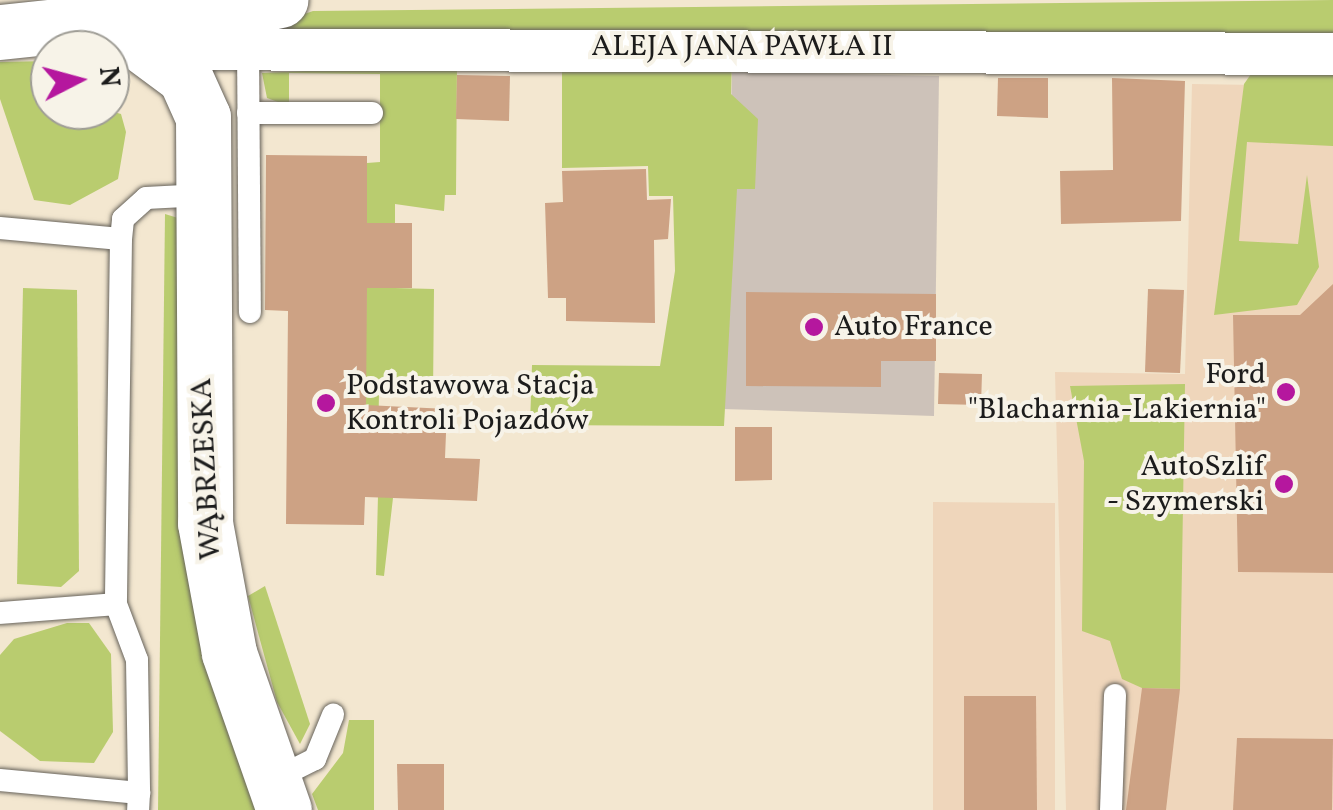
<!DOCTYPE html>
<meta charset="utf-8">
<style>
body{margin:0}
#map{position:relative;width:1333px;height:810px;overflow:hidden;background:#f3e7d0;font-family:Vollkorn,serif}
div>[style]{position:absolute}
.built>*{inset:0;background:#efd6bb}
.industrial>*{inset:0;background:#cdc2b9}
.green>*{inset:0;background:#b9cc6f}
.building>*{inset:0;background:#cda284}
.roads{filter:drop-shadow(0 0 2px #67635b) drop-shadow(0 0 2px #67635b)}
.lane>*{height:22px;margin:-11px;padding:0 11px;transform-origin:11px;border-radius:11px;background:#fff}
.street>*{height:42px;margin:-21px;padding:0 21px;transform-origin:21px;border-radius:21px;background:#fff}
.secondary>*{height:55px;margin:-27.5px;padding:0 27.5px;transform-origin:27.5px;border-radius:27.5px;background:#fff}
.primary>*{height:55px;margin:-27.5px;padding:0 27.5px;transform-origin:27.5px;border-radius:27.5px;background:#fff}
.dots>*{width:28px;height:28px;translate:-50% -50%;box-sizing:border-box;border:5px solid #f7f3e8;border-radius:50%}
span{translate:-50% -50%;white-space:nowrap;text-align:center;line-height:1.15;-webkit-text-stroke:8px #f7f3e8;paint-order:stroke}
.street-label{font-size:30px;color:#1c1c1c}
.poi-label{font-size:30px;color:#1c1c1c}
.left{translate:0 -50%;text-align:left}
.right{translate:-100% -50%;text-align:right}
.north{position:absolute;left:30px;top:30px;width:100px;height:100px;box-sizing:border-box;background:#f7f3e8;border:2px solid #9f9d96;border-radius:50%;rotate:84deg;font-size:28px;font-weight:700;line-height:40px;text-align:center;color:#1c1c1c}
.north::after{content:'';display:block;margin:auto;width:35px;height:45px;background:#b5179e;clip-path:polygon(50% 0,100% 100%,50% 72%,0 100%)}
</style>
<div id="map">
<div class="built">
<div style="clip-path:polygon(1192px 84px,1333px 86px,1333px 810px,1066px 810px,1055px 372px,1185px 374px)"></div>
<div style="clip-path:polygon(933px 502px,1055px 503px,1055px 810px,933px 810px)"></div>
</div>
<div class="industrial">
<div style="clip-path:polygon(732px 72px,939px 76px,934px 416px,723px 409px)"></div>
</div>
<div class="green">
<div style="clip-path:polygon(1333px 0,1333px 41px,281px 34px,270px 26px,313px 11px)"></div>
<div style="clip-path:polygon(732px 60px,731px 94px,758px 119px,755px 189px,737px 189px,724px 426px,530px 425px,532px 365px,660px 366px,675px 271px,673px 196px,649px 196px,648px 166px,562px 168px,562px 63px)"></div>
<div style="clip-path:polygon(50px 61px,50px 110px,107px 110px,121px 114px,126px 132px,118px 179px,70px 205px,34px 200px,0 99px,0 62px)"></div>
<div style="clip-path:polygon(457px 64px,456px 195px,445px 195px,444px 211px,395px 204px,395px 288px,434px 289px,433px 395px,379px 393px,378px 444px,393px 498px,384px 576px,376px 575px,378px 495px,365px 494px,367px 163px,380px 162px,380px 74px,289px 73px,289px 106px,267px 98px,262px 73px)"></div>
<div style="clip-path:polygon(1333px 65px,1333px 146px,1247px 142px,1239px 241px,1298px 244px,1307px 175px,1319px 267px,1297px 305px,1214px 315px,1244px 84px,1256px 67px)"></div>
<div style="clip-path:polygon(165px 214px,178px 218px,260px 810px,158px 810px)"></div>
<div style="clip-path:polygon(23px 288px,77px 290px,79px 571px,61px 587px,17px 584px)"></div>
<div style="clip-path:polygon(1185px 384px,1180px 689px,1142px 688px,1122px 679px,1110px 641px,1082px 631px,1084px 461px,1070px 386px)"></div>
<div style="clip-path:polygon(265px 586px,310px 724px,300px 744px,277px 702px,248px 596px)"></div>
<div style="clip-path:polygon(67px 623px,89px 623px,111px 654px,113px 732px,94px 763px,40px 761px,0 731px,0 655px,14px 639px)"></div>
<div style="clip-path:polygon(349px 720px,374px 720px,374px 810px,318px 810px,312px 794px,343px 753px)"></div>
</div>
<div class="building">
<div style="clip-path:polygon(457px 75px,510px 76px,509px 121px,456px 119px)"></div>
<div style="clip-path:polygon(998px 78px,1048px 78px,1048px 118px,997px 116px)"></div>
<div style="clip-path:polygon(1112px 78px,1185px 81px,1181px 221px,1061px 224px,1060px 171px,1113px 170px)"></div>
<div style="clip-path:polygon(266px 155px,367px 156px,367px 223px,412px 223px,412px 288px,367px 288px,366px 405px,447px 409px,445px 458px,480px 459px,477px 501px,365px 497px,364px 525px,286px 524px,288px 311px,265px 310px)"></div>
<div style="clip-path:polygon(646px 169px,647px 200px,671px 199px,668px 239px,654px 240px,655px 323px,566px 321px,566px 298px,548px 298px,545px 203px,563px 202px,562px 171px)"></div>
<div style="clip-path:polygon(1333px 284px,1333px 573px,1238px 572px,1233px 315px,1300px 315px)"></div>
<div style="clip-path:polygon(1148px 289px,1184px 290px,1180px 373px,1145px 372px)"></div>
<div style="clip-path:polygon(746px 292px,936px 294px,936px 361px,881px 361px,881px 387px,746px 386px)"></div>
<div style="clip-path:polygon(939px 373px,982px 374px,981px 405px,938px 404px)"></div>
<div style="clip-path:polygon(735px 427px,772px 427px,772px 480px,735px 481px)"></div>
<div style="clip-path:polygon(1142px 688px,1180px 689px,1166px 810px,1126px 810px)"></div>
<div style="clip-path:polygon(964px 696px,1036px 696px,1037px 810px,964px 810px)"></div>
<div style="clip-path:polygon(1237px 738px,1333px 739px,1332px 810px,1233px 810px)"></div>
<div style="clip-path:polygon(397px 764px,444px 764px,444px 810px,398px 810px)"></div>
</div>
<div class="roads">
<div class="lane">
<div style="left:248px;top:45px;width:267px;rotate:89.6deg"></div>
<div style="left:248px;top:113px;width:124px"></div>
<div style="left:0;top:228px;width:121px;rotate:5.2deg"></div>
<div style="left:121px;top:239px;width:20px;rotate:-84deg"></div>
<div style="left:123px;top:219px;width:31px;rotate:-42deg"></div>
<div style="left:146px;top:198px;width:57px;rotate:-3deg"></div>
<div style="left:121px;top:239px;width:365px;rotate:90.8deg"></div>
<div style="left:116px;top:604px;width:60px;rotate:69.4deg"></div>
<div style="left:137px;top:660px;width:133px;rotate:89.1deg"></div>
<div style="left:0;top:613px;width:116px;rotate:-4.4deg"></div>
<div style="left:0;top:780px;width:140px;rotate:5.3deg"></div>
<div style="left:139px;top:793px;width:17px;rotate:93deg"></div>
<div style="left:273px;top:780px;width:47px;rotate:-26.6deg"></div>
<div style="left:315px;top:759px;width:48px;rotate:-67.8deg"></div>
<div style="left:1111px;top:810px;width:115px;rotate:-88deg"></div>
</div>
<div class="street">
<div style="left:150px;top:49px;width:1183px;rotate:0.24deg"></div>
</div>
<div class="secondary">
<div style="left:112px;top:23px;width:91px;rotate:36.5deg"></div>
<div style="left:185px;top:77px;width:44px;rotate:65.8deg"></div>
<div style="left:203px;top:117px;width:406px;rotate:89.7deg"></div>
<div style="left:205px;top:523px;width:132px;rotate:79.5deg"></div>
<div style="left:229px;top:653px;width:166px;rotate:70.7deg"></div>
<div style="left:0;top:32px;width:257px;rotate:-6deg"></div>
</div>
<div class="primary">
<div style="left:256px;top:5px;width:25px;rotate:-12deg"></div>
</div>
</div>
<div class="dots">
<div style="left:814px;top:327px;background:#b5179e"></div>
<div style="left:1286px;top:392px;background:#b5179e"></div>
<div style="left:326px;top:403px;background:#b5179e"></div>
<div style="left:1284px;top:484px;background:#b5179e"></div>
</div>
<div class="street-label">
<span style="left:742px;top:47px">ALEJA JANA PAWŁA II</span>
<span style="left:207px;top:469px;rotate:-93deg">WĄBRZESKA</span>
</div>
<div class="poi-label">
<span class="left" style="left:834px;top:327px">Auto France</span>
<span class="right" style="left:1266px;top:392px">Ford<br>"Blacharnia-Lakiernia"</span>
<span class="left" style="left:346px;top:403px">Podstawowa Stacja<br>Kontroli Pojazdów</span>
<span class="right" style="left:1264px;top:484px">AutoSzlif<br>- Szymerski</span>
</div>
<div class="north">N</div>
</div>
